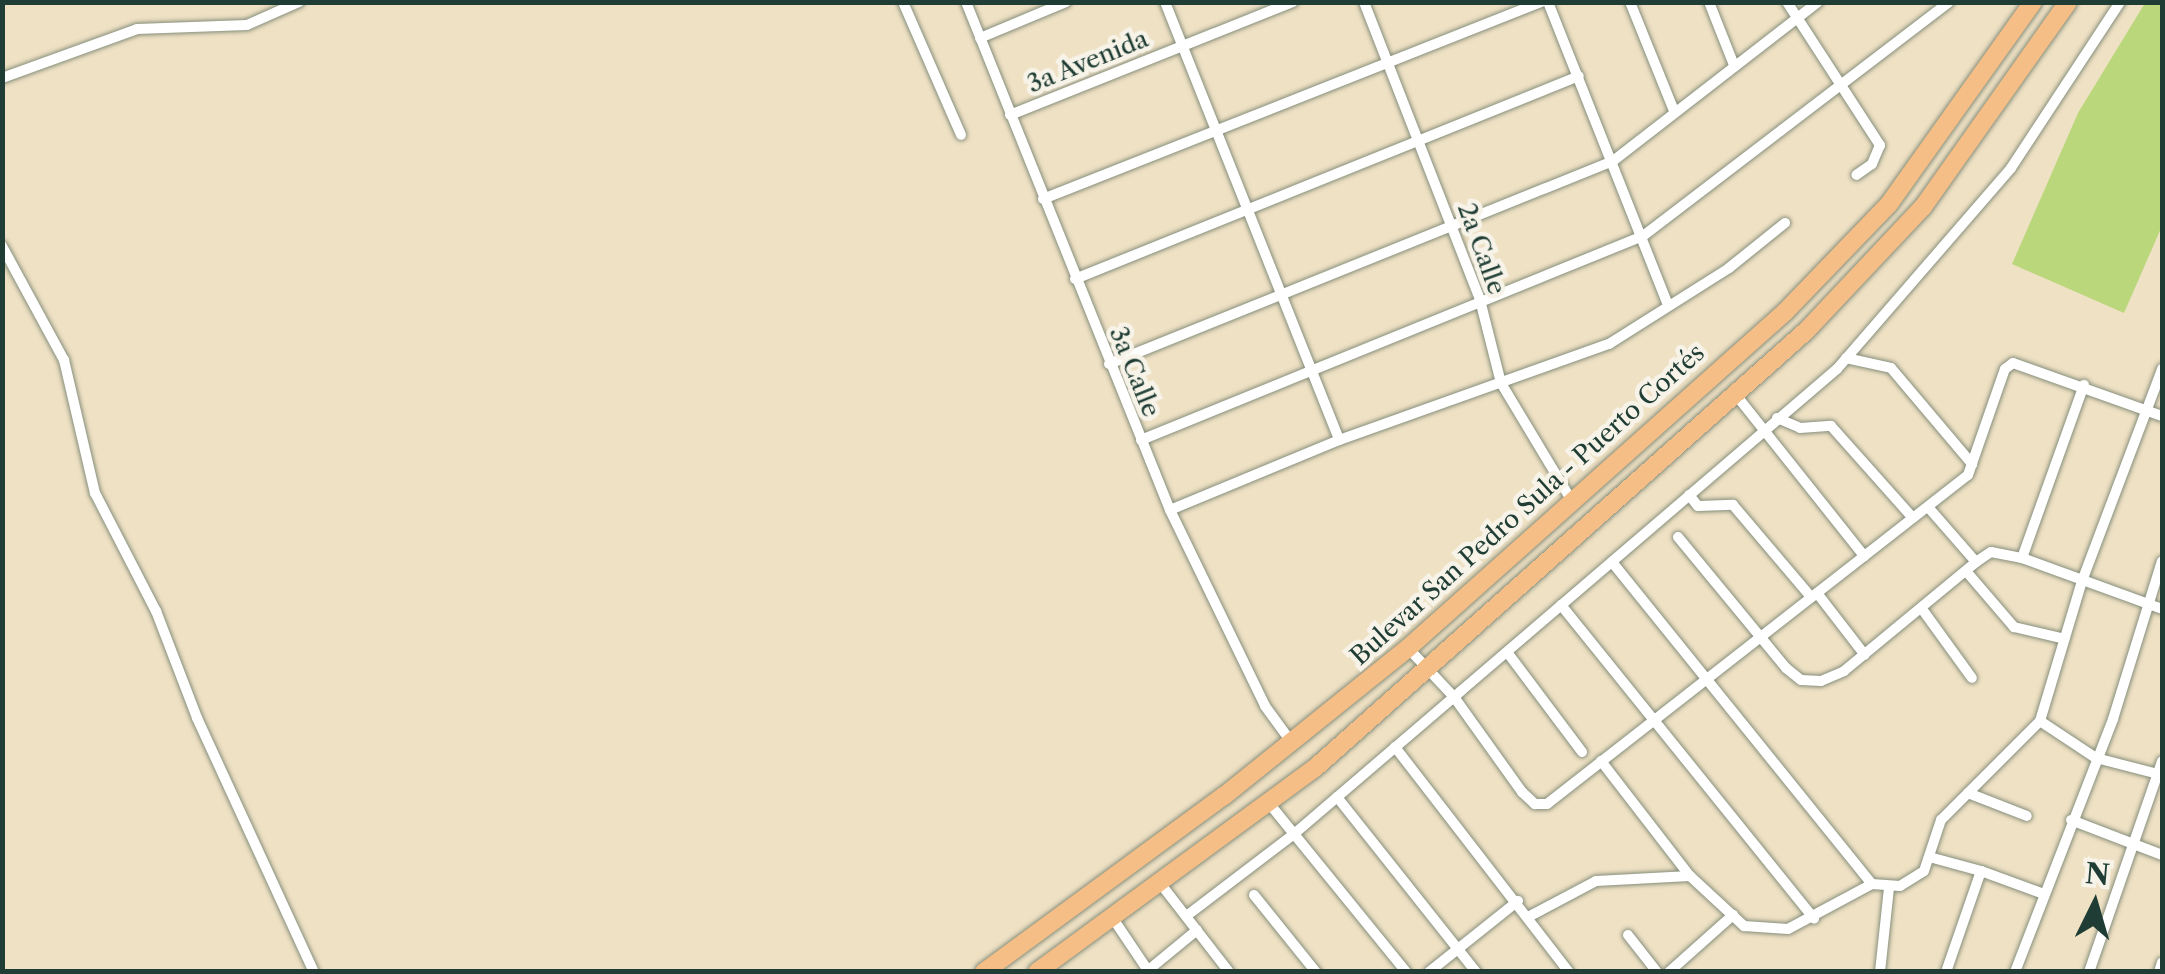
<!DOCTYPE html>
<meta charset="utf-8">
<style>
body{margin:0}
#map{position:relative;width:2165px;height:974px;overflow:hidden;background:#efe1c4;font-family:"Libre Caslon Text",serif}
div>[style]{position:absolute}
.green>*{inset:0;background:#bbd77c}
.roads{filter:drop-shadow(0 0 2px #878f7c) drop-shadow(0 0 2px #878f7c)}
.minor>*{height:10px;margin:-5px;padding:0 5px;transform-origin:5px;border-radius:5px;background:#fff}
.trunk>*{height:18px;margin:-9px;padding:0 9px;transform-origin:9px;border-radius:9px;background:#f6be87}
span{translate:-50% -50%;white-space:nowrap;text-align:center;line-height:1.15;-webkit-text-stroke:9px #f7f3e8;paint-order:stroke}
.street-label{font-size:25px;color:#1f3d34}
.frame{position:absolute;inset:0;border:5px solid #1f3d34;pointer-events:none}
.north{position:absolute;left:2045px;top:854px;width:100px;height:100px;-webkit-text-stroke:8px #f7f3e8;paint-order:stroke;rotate:5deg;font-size:28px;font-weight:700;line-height:40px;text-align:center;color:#1f3d34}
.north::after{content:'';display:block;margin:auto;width:35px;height:45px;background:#1f3d34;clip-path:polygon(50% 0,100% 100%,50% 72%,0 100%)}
</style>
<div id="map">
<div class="green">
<div style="clip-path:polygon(2145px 3px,2162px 3px,2162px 226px,2124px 313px,2012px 264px,2078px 113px)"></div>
</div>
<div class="roads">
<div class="minor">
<div style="left:903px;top:2px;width:145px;rotate:66.4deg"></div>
<div style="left:966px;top:2px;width:547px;rotate:68.12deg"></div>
<div style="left:1170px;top:510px;width:218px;rotate:64.1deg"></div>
<div style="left:1265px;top:706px;width:46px;rotate:53.9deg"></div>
<div style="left:1165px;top:2px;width:471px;rotate:68.3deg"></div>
<div style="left:1364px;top:2px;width:320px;rotate:68.7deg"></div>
<div style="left:1480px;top:300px;width:86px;rotate:75.8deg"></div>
<div style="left:1501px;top:383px;width:138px;rotate:59deg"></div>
<div style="left:1548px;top:2px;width:326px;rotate:68.4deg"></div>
<div style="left:1630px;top:2px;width:118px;rotate:68deg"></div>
<div style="left:1709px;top:2px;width:68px;rotate:68.4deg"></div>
<div style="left:1787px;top:2px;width:171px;rotate:57deg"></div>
<div style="left:1880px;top:145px;width:21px;rotate:113deg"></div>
<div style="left:1872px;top:164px;width:19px;rotate:145deg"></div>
<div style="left:980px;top:38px;width:93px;rotate:-22.7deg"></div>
<div style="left:2px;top:78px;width:144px;rotate:-19.9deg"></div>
<div style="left:137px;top:29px;width:110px;rotate:-2.1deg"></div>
<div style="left:247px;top:25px;width:57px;rotate:-23.9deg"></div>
<div style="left:1010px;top:115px;width:305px;rotate:-21.8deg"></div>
<div style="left:1043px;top:199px;width:536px;rotate:-21.58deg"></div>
<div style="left:2px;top:246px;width:130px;rotate:61.5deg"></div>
<div style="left:64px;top:360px;width:137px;rotate:76.9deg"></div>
<div style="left:95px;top:493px;width:133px;rotate:62.7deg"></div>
<div style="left:156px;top:611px;width:115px;rotate:69deg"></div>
<div style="left:197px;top:718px;width:280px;rotate:65.3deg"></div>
<div style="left:1075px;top:279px;width:543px;rotate:-21.94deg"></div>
<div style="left:1846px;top:358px;width:46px;rotate:12.5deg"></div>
<div style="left:1891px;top:368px;width:126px;rotate:49.8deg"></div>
<div style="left:1109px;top:364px;width:543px;rotate:-21.94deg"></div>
<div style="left:1613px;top:161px;width:259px;rotate:-37.8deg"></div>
<div style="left:1736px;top:395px;width:206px;rotate:51.5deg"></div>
<div style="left:1777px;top:418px;width:25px;rotate:23deg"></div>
<div style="left:1800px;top:428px;width:31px;rotate:-4deg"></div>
<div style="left:1831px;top:426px;width:123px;rotate:48.3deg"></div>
<div style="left:1141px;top:440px;width:542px;rotate:-22.12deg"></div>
<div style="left:1643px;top:236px;width:385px;rotate:-37.4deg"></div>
<div style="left:1689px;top:495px;width:14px;rotate:51deg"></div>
<div style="left:1698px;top:506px;width:35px;rotate:-2deg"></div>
<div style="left:1733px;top:505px;width:121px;rotate:49.7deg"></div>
<div style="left:1928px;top:507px;width:73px;rotate:48.9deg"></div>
<div style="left:1976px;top:562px;width:18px;rotate:-34deg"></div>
<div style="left:1991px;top:552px;width:32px;rotate:11deg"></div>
<div style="left:2022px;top:558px;width:149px;rotate:20deg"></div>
<div style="left:1170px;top:510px;width:183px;rotate:-22.5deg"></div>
<div style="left:1339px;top:440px;width:287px;rotate:-19.6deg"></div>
<div style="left:1609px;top:344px;width:142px;rotate:-32.3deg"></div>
<div style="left:1729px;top:268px;width:72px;rotate:-38.8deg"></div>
<div style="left:1678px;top:537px;width:170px;rotate:50.5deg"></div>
<div style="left:1786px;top:668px;width:19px;rotate:39deg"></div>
<div style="left:1801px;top:680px;width:20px;rotate:3deg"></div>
<div style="left:1821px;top:681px;width:25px;rotate:-23deg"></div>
<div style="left:1844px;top:671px;width:171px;rotate:-39.5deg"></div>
<div style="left:2022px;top:558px;width:184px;rotate:-70.3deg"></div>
<div style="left:1612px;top:562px;width:414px;rotate:51.1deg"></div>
<div style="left:1966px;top:571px;width:74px;rotate:49.4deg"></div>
<div style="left:2014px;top:627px;width:52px;rotate:13.2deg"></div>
<div style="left:1817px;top:593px;width:78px;rotate:52.3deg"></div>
<div style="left:1561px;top:605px;width:403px;rotate:51.1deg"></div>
<div style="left:1922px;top:609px;width:85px;rotate:54.1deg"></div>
<div style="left:1408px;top:648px;width:67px;rotate:46.8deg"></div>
<div style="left:1454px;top:697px;width:117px;rotate:54.4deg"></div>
<div style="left:1522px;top:792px;width:18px;rotate:43deg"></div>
<div style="left:1535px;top:804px;width:12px"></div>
<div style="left:1547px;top:804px;width:534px;rotate:-38.01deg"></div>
<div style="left:1968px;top:475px;width:112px;rotate:-70.8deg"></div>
<div style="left:2005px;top:369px;width:10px;rotate:-37deg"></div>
<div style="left:2013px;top:363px;width:158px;rotate:19.6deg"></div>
<div style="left:1507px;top:652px;width:125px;rotate:53.1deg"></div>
<div style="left:2040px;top:721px;width:67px;rotate:33.5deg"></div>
<div style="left:2096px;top:758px;width:64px;rotate:14.5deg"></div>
<div style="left:1395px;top:747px;width:284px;rotate:52.3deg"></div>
<div style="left:1601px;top:761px;width:145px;rotate:52.3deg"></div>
<div style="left:1968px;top:793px;width:63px;rotate:21.3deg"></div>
<div style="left:1337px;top:797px;width:223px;rotate:51.5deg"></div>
<div style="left:1268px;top:802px;width:219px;rotate:50.9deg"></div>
<div style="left:2071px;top:820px;width:97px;rotate:21deg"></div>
<div style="left:1933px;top:858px;width:50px;rotate:15.2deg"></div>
<div style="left:1160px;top:883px;width:113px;rotate:52.2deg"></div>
<div style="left:1254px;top:895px;width:99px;rotate:51.2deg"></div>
<div style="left:1189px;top:914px;width:132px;rotate:-37.3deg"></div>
<div style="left:1294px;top:834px;width:715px;rotate:-40.58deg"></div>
<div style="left:1837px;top:369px;width:266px;rotate:-49.1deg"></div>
<div style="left:2011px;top:168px;width:199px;rotate:-56.7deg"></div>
<div style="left:1530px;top:916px;width:75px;rotate:-27.9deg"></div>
<div style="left:1596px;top:881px;width:94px;rotate:-3deg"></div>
<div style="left:1690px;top:876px;width:74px;rotate:42.8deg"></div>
<div style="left:1744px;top:926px;width:44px;rotate:3.9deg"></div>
<div style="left:1788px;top:929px;width:95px;rotate:-28.2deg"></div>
<div style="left:1872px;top:884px;width:28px;rotate:4deg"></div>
<div style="left:1900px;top:886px;width:28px;rotate:-32deg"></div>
<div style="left:1924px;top:871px;width:54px;rotate:-71.6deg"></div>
<div style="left:1941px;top:820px;width:140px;rotate:-45deg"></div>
<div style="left:2040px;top:721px;width:146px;rotate:-73.3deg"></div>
<div style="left:2082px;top:581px;width:227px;rotate:-69.3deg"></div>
<div style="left:1112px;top:917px;width:66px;rotate:56.1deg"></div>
<div style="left:1628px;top:935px;width:47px;rotate:51.9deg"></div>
<div style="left:1146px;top:972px;width:66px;rotate:-39.5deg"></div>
<div style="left:1429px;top:972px;width:114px;rotate:-38.6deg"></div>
<div style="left:1669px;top:972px;width:86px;rotate:-41.7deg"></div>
<div style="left:1880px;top:972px;width:84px;rotate:-83.9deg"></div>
<div style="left:1946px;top:972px;width:107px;rotate:-70.9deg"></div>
<div style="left:1981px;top:871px;width:67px;rotate:20.1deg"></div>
<div style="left:2015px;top:972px;width:271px;rotate:-68.8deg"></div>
<div style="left:2113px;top:719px;width:165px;rotate:-72.8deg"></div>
<div style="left:2089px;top:972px;width:223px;rotate:-70.9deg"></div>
<div style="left:2159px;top:972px;width:10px;rotate:-73deg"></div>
</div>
<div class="trunk">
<div style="left:984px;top:972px;width:298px;rotate:-36.3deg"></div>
<div style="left:1224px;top:796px;width:236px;rotate:-38.8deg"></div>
<div style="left:1408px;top:648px;width:505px;rotate:-41.71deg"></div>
<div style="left:1785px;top:312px;width:150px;rotate:-46.1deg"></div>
<div style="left:1889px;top:204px;width:248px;rotate:-54.5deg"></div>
<div style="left:1037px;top:972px;width:345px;rotate:-36.3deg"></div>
<div style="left:1315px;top:768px;width:657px;rotate:-41.67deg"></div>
<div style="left:1806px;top:331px;width:170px;rotate:-46.7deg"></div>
<div style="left:1923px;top:207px;width:251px;rotate:-54.7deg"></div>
</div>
</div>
<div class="street-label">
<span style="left:1088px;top:62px;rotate:-22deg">3a Avenida</span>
<span style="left:1481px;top:249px;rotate:70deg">2a Calle</span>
<span style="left:1134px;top:372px;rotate:68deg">3a Calle</span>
<span style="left:1528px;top:505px;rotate:-42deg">Bulevar San Pedro Sula - Puerto Cortés</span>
</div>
<div class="frame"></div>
<div class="north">N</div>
</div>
